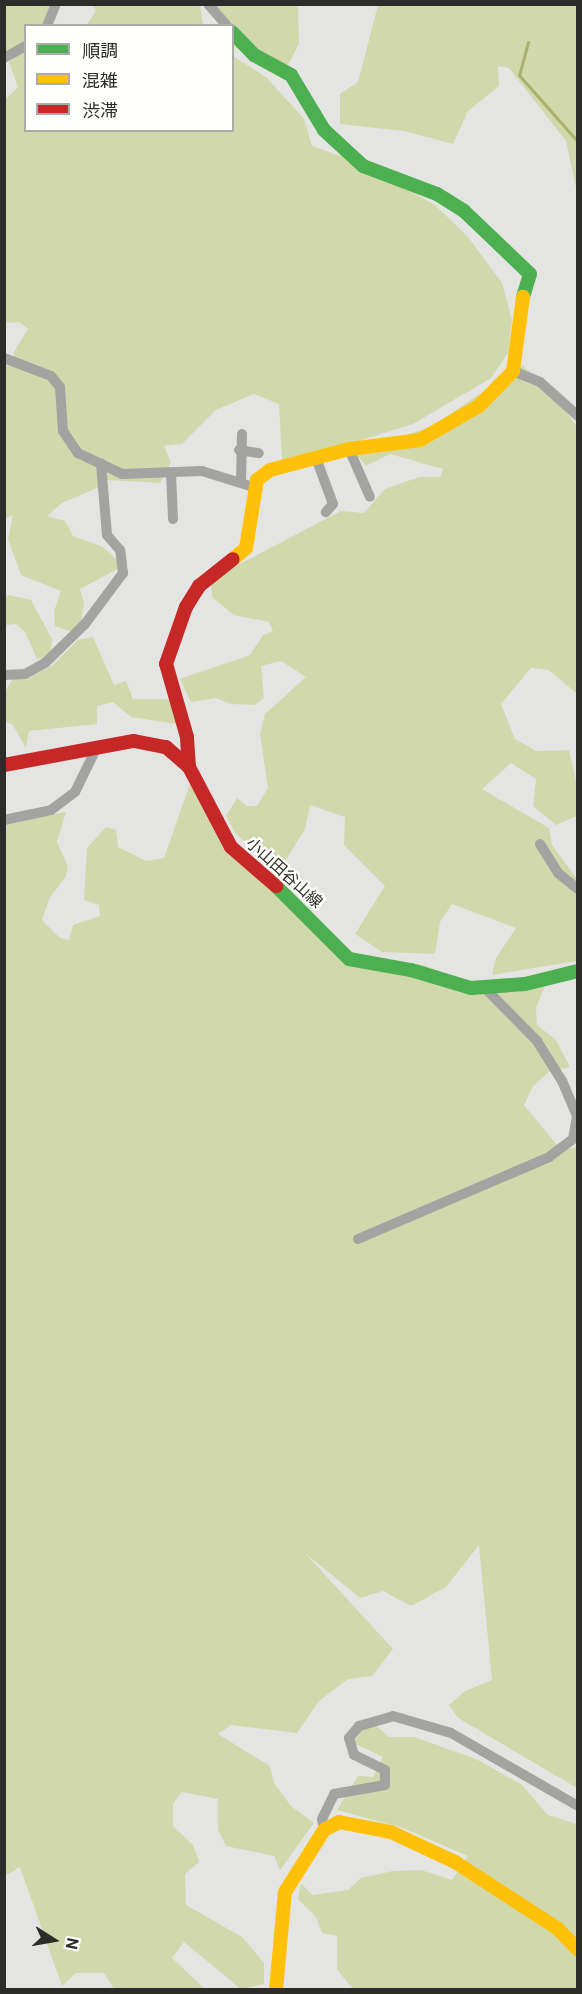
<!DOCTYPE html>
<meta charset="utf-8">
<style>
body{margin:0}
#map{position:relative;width:582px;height:1994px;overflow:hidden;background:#e4e5e2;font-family:Roboto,"Noto Sans JP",sans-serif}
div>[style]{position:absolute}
.green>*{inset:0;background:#d1d8ac}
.stream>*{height:3px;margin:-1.5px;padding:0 1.5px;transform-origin:1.5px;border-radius:1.5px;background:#aab16c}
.street>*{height:10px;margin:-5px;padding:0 5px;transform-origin:5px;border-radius:5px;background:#a3a4a2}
.fast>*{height:14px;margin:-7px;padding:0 7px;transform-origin:7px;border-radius:7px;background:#4caf50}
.slow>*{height:14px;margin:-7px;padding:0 7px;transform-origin:7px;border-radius:7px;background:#ffc107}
.jam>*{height:14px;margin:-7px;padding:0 7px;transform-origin:7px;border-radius:7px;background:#c62828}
span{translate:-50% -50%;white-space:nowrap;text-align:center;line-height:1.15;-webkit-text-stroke:4.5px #fffffe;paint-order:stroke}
.street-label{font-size:16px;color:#2c2c2a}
.frame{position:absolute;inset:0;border:6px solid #2c2c2a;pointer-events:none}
.legend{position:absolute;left:24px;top:24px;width:210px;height:108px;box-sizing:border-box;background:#fffffe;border:2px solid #ababa9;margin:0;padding:8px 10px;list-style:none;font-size:18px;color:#2c2c2a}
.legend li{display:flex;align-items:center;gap:12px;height:30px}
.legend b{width:30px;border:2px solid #ababa9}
.north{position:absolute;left:24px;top:1910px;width:60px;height:60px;-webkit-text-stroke:4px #fffffe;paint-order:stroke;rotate:101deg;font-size:16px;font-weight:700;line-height:24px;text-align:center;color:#2c2c2a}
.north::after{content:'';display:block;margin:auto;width:21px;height:27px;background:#2c2c2a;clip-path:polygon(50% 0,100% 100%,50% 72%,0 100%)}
</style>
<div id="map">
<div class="green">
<div style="clip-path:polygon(90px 4px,200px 5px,203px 25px,87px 25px,96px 10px)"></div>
<div style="clip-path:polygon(5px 5px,56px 5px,42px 25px,26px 26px,25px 41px,5px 58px)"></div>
<div style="clip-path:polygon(213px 5px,298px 5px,299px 44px,281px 78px,233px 46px,232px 26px)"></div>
<div style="clip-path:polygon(378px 5px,577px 5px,577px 192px,566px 141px,509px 68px,498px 66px,499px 86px,468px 111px,453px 144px,404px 131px,340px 124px,340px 94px,358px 82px)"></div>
<div style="clip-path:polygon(25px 49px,26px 130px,232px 130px,233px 56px,266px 77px,287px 100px,304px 119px,312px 146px,358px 162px,435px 205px,468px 237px,502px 283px,512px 320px,508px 353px,491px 378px,413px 424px,303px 458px,282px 459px,279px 404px,254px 394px,216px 410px,182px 444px,164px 446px,171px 462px,160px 483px,105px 480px,102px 486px,62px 503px,47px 516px,65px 521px,73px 536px,103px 547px,123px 566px,80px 589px,84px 603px,81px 623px,73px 632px,55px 626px,54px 611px,61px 591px,21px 575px,8px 539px,13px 515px,5px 519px,5px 366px,15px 364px,14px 352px,28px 329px,19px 322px,5px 323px,4px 94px,7px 98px,18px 87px,9px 62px)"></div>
<div style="clip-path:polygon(522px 365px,548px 388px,577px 426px,577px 694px,549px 670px,531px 668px,501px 704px,515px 739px,536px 751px,569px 750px,577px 785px,577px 816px,556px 825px,533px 806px,536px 779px,511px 763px,482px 789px,549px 828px,552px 845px,577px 879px,577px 961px,492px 975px,496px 958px,516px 928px,452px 904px,440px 922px,435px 954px,382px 952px,355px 934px,385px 886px,344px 845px,345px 817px,310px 805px,305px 829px,279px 871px,235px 833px,226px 816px,237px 798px,247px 806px,257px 806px,268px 788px,260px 734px,265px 714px,306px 677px,281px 661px,261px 666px,264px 698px,255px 705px,230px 704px,216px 698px,191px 702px,180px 679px,250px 655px,263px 635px,273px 631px,269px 622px,234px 615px,212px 597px,211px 579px,341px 511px,364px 513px,385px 489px,419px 477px,440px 477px,443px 469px,390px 454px,366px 466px,354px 451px,431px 427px)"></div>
<div style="clip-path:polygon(9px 595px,31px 600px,52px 639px,50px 657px,37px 659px,25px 632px,16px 624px,5px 625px,5px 598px)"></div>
<div style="clip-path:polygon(93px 637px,114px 685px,126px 681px,133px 699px,171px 699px,184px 725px,131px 717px,113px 702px,97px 706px,97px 724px,29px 731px,26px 748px,13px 725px,5px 721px,5px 692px,13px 678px,28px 678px,53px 665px,78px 640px)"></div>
<div style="clip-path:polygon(192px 778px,231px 841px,335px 955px,424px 965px,469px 984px,546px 983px,536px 1008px,537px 1025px,556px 1040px,570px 1067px,549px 1072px,533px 1086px,524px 1105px,561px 1150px,577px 1147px,577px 1788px,458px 1718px,449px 1705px,465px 1691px,492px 1680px,479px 1545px,446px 1587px,411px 1606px,383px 1591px,360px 1598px,305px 1553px,393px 1649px,372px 1676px,348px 1679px,319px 1701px,297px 1733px,231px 1725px,218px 1734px,270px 1766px,274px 1783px,291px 1806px,314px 1823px,280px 1870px,274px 1856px,226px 1846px,218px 1830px,218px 1799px,182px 1792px,173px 1804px,173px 1826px,193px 1845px,199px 1862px,185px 1874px,186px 1905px,242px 1937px,264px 1963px,264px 1984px,241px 1989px,184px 1942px,172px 1958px,205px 1989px,114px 1989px,104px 1973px,76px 1973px,62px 1986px,20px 1867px,5px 1876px,5px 824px,66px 812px,57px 842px,68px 866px,66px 877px,50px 897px,42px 920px,60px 938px,69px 940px,73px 925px,100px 916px,99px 905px,84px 900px,87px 848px,106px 827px,116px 830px,118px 847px,146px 861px,164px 858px)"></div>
<div style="clip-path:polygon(369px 1719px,389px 1737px,414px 1737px,476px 1759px,521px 1784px,548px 1815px,577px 1824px,577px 1989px,355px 1989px,350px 1986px,337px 1969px,337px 1936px,322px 1933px,316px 1917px,298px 1899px,301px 1883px,312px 1895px,348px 1890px,361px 1878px,393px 1871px,421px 1870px,452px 1880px,468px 1856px,403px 1828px,337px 1810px,358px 1776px,373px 1777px,383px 1757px,353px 1743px)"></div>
</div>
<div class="stream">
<div style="left:528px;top:42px;width:34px;rotate:105deg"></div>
<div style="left:519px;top:75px;width:89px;rotate:48.6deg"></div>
</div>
<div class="street">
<div style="left:208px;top:4px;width:29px;rotate:49deg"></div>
<div style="left:47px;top:26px;width:24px;rotate:-68deg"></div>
<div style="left:4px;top:58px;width:25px;rotate:-29deg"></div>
<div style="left:4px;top:358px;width:50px;rotate:21deg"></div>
<div style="left:51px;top:376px;width:14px;rotate:51deg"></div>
<div style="left:60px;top:387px;width:44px;rotate:86.1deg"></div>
<div style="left:63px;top:431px;width:27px;rotate:56deg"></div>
<div style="left:78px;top:453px;width:49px;rotate:25.5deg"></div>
<div style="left:122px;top:474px;width:80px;rotate:-2.1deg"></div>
<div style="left:202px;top:471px;width:53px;rotate:17.4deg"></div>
<div style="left:513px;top:371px;width:29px;rotate:22deg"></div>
<div style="left:540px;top:382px;width:51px;rotate:41.8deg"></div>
<div style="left:349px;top:449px;width:52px;rotate:66.4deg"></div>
<div style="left:239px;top:450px;width:20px;rotate:9deg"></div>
<div style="left:316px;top:458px;width:49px;rotate:69.7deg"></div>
<div style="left:333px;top:504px;width:11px;rotate:131deg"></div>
<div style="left:171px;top:473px;width:46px;rotate:87.5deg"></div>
<div style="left:241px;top:481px;width:47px;rotate:-88.8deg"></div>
<div style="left:4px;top:675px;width:21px;rotate:-3deg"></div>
<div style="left:25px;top:674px;width:23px;rotate:-29deg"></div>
<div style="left:45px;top:663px;width:56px;rotate:-44.3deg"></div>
<div style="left:85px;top:624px;width:64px;rotate:-53.3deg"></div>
<div style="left:123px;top:573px;width:23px;rotate:-97deg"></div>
<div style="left:120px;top:550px;width:20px;rotate:-131deg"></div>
<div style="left:107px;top:535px;width:72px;rotate:-94.8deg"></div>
<div style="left:4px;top:820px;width:48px;rotate:-12deg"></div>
<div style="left:51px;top:810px;width:30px;rotate:-37deg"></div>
<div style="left:75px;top:792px;width:48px;rotate:-64deg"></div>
<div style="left:540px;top:844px;width:34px;rotate:58deg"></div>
<div style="left:558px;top:873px;width:26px;rotate:39deg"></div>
<div style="left:358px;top:1239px;width:208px;rotate:-23.2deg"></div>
<div style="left:549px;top:1157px;width:30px;rotate:-37deg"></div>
<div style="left:573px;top:1139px;width:23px;rotate:-80deg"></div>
<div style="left:577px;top:1116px;width:38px;rotate:-113deg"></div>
<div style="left:562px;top:1081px;width:47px;rotate:-122deg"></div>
<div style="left:537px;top:1041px;width:74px;rotate:-134.5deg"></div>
<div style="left:324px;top:1830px;width:11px;rotate:-100deg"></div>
<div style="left:322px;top:1819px;width:28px;rotate:-64deg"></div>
<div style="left:334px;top:1794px;width:52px;rotate:-10deg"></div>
<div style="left:385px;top:1785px;width:15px;rotate:-90deg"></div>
<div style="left:385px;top:1770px;width:34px;rotate:-154deg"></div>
<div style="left:354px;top:1755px;width:18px;rotate:-106deg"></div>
<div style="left:349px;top:1738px;width:16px;rotate:-50deg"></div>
<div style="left:359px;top:1726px;width:35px;rotate:-16deg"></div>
<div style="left:393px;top:1716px;width:60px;rotate:16.3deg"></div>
<div style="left:451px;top:1733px;width:146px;rotate:29.9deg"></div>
</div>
<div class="fast">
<div style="left:232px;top:32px;width:32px;rotate:46deg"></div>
<div style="left:254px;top:55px;width:42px;rotate:28.4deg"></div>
<div style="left:291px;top:75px;width:64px;rotate:59deg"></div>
<div style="left:324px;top:130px;width:53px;rotate:42.7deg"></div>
<div style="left:363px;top:166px;width:79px;rotate:20.7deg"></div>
<div style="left:437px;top:194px;width:32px;rotate:32deg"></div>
<div style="left:464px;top:211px;width:91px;rotate:43.7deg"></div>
<div style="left:530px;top:274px;width:24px;rotate:107deg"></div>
<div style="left:276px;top:886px;width:103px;rotate:45deg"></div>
<div style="left:349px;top:959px;width:63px;rotate:10.1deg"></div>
<div style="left:411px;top:970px;width:63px;rotate:16.7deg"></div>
<div style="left:471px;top:988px;width:54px;rotate:-4.2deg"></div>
<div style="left:525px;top:984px;width:55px;rotate:-13.8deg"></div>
</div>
<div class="slow">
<div style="left:233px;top:559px;width:17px;rotate:-40deg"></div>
<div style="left:246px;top:548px;width:69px;rotate:-80.8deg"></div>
<div style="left:257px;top:480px;width:16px;rotate:-38deg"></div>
<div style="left:270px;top:470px;width:82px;rotate:-14.9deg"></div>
<div style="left:349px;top:449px;width:72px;rotate:-7.2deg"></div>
<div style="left:420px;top:440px;width:68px;rotate:-30deg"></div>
<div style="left:479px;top:406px;width:49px;rotate:-45.8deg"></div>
<div style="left:513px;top:371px;width:75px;rotate:-82.3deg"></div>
<div style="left:276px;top:1990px;width:98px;rotate:-84.8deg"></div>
<div style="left:285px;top:1892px;width:73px;rotate:-57.8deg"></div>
<div style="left:324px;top:1830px;width:17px;rotate:-28deg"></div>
<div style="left:339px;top:1822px;width:53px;rotate:10.9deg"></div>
<div style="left:391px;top:1832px;width:71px;rotate:25.1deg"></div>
<div style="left:455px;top:1862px;width:123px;rotate:33deg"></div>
<div style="left:558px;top:1929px;width:29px;rotate:46deg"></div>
</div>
<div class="jam">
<div style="left:4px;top:765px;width:132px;rotate:-10.5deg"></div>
<div style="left:134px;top:741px;width:33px;rotate:11deg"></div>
<div style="left:166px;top:747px;width:30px;rotate:41deg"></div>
<div style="left:189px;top:767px;width:90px;rotate:62.3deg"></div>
<div style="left:231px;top:847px;width:60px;rotate:40.9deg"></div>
<div style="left:189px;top:767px;width:30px;rotate:-94deg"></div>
<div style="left:187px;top:737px;width:76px;rotate:-106deg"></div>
<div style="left:166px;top:664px;width:60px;rotate:-70.7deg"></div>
<div style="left:186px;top:607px;width:25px;rotate:-58deg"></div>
<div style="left:199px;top:586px;width:43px;rotate:-38.5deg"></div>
</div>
<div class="street-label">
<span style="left:284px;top:873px;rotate:42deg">小山田谷山線</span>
</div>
<div class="frame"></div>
<ul class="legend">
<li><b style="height:8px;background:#4caf50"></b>順調</li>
<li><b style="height:8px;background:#ffc107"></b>混雑</li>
<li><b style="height:8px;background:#c62828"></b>渋滞</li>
</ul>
<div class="north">N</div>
</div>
